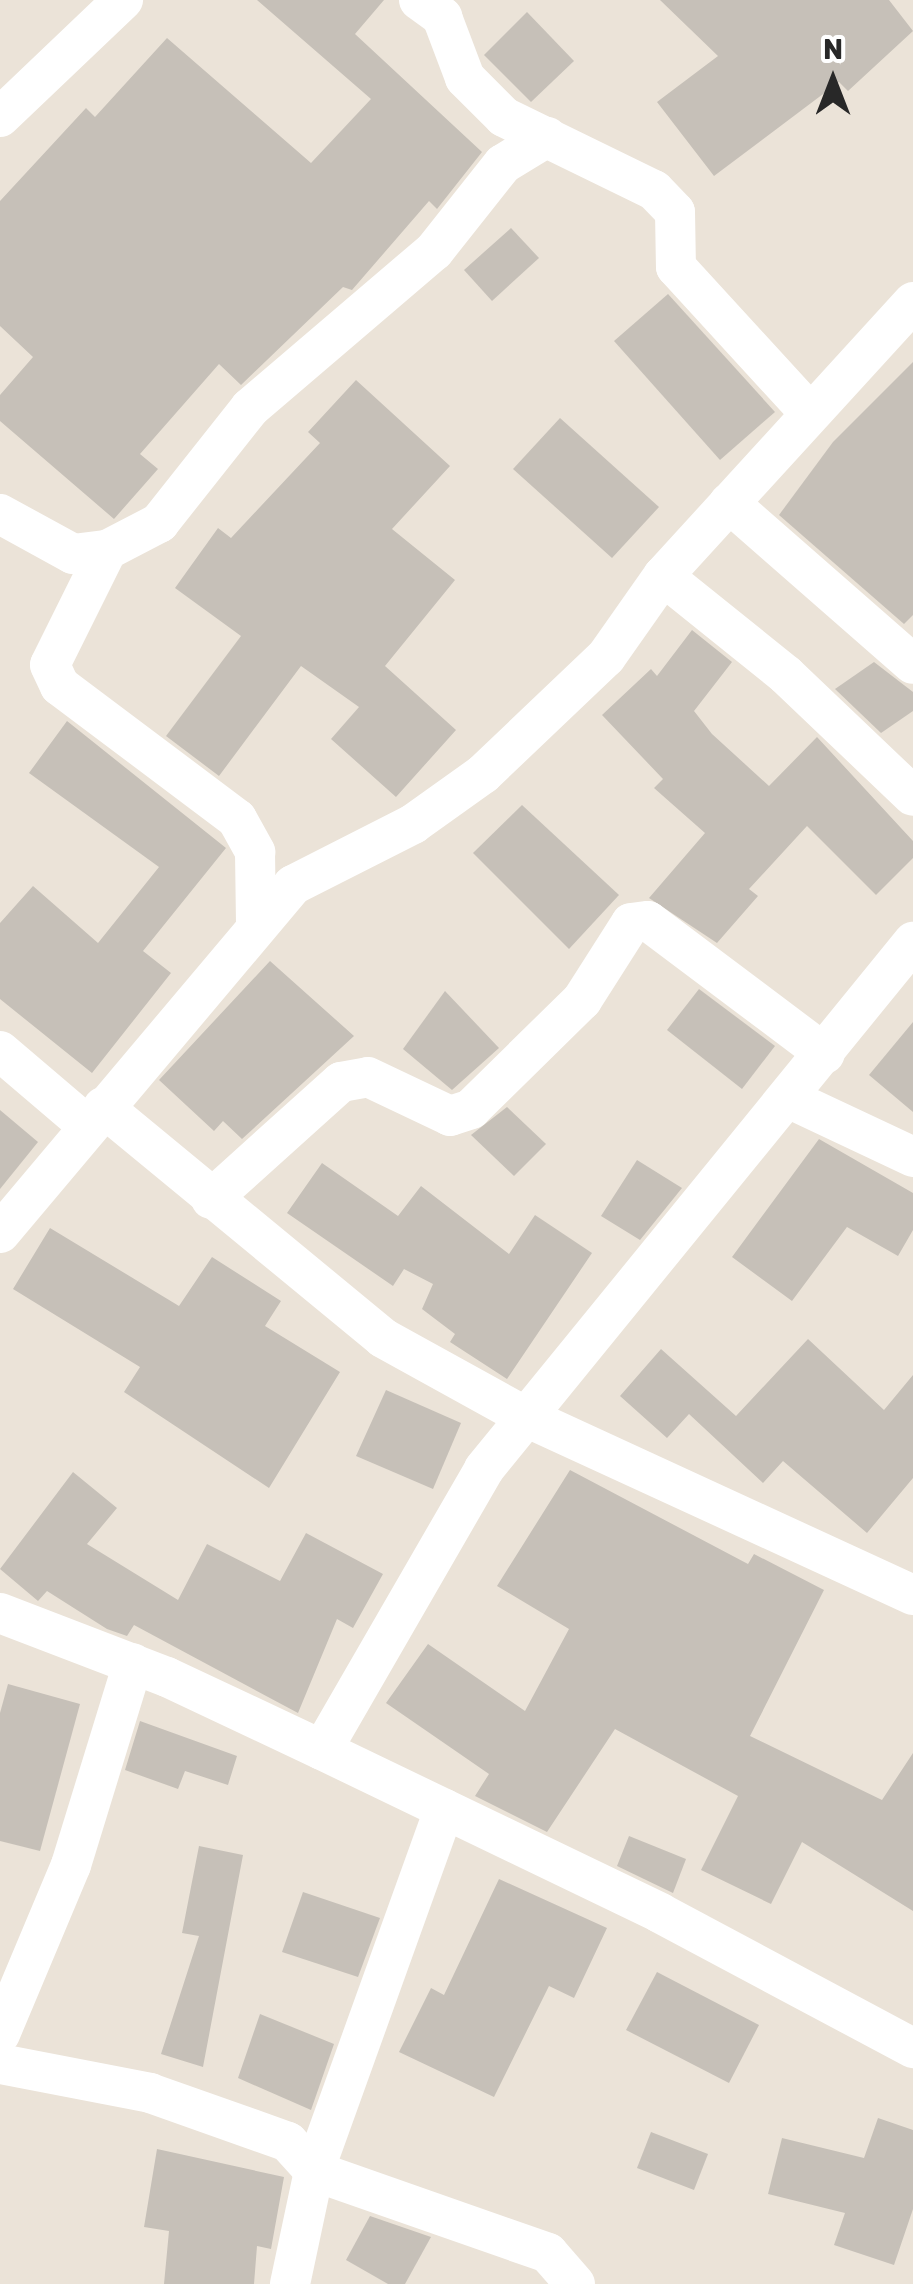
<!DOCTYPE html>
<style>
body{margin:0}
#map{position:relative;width:913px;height:2284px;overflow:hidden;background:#ebe3d8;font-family:Rubik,sans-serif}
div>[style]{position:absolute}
.building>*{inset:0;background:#c6c0b8}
.minor>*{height:40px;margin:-20px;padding:0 20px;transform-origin:20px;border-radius:20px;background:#fff}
span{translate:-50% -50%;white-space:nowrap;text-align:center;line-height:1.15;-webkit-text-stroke:8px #fff;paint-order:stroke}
.north{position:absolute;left:783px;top:30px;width:100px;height:100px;-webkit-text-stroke:8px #fff;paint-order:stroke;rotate:0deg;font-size:28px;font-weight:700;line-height:40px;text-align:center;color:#282828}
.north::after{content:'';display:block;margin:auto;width:35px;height:45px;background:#282828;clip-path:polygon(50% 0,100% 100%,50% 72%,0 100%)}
</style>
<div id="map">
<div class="building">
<div style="clip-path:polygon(257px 0,384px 0,355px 34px,482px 152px,437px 209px,429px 201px,352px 290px,343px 287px,241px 385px,219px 364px,140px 454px,158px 469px,114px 519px,0 421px,0 395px,33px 357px,0 326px,0 201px,86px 108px,95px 117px,167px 38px,311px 163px,371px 99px)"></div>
<div style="clip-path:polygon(660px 0,889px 0,913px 31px,848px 91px,839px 82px,714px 176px,657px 102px,718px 56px)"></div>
<div style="clip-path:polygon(527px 12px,574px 61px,531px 102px,484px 55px)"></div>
<div style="clip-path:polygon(511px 228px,539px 258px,492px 301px,464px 270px)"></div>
<div style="clip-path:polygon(668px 294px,775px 412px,720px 460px,614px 341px)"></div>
<div style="clip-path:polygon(913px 362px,913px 615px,904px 624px,779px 515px,833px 442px)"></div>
<div style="clip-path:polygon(356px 380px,450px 466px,392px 529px,455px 580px,385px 666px,456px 730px,396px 797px,331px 739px,359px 707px,301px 666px,219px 776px,166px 736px,241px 636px,175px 588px,218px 528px,231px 538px,320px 443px,308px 432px)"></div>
<div style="clip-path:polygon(560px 418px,659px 507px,612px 558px,513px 469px)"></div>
<div style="clip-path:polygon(692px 630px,732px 662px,694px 711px,712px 734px,769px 786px,817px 737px,913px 841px,913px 858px,876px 895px,807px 826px,749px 889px,758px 896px,717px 943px,649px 898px,705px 833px,654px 788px,663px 779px,602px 715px,651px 669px,657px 676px)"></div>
<div style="clip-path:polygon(874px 662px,913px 692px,913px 711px,881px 733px,835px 689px)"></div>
<div style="clip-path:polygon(67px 721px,226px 848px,143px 951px,171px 973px,92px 1073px,0 999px,0 923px,33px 886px,98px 943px,159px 867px,29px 773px)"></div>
<div style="clip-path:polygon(522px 805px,619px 895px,569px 949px,473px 853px)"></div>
<div style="clip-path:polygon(270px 961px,354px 1036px,242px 1139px,223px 1121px,214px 1131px,159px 1080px)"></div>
<div style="clip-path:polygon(699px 989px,775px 1046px,742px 1089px,667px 1030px)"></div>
<div style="clip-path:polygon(445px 991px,499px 1048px,452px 1090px,403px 1049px)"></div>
<div style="clip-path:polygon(913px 1022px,913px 1112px,869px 1075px)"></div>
<div style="clip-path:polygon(507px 1107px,546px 1144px,514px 1176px,471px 1135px)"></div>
<div style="clip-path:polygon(0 1110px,38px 1142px,0 1189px)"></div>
<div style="clip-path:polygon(819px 1139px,913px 1193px,913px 1230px,898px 1256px,847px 1227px,792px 1301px,732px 1257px)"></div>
<div style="clip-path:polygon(637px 1160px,682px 1188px,640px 1240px,601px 1216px)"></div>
<div style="clip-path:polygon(322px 1163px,398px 1216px,421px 1186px,509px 1254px,535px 1215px,592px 1253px,507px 1379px,450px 1342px,455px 1334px,422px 1309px,433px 1284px,404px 1269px,393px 1286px,287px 1213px)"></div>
<div style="clip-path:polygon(50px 1228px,179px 1306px,212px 1257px,281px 1301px,265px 1326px,340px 1372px,269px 1488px,124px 1392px,140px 1367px,13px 1289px)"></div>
<div style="clip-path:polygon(808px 1339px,884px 1410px,913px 1375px,913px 1478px,867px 1533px,783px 1461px,763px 1483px,689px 1414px,667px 1438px,620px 1396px,661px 1349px,736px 1416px)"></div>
<div style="clip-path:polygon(386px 1390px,461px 1423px,433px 1489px,356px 1456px)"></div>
<div style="clip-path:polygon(570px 1470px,748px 1564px,754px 1554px,824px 1590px,750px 1736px,882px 1800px,913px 1753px,913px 1911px,802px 1842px,771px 1904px,701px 1870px,738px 1796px,615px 1729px,547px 1832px,475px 1796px,489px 1774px,386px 1703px,428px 1644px,525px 1711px,569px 1629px,497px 1586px)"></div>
<div style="clip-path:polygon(73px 1472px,117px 1508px,87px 1544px,178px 1600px,207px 1544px,280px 1581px,306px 1533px,383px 1574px,353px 1628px,337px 1619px,298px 1713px,134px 1625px,127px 1636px,107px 1629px,47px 1591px,38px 1601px,0 1569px)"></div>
<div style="clip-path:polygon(8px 1684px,80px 1704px,40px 1851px,0 1841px,0 1713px)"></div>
<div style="clip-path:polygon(140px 1721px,237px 1756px,228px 1785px,185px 1771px,178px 1789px,125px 1770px)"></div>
<div style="clip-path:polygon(629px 1836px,686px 1859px,673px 1893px,617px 1866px)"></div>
<div style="clip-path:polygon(199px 1846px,243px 1855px,203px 2067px,161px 2054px,199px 1936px,182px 1933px)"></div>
<div style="clip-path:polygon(499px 1879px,607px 1928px,574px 1998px,549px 1986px,494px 2097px,399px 2052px,431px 1988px,444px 1995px)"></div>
<div style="clip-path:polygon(303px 1892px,380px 1918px,358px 1977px,282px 1952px)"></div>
<div style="clip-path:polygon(657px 1972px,759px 2025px,729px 2083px,626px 2030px)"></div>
<div style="clip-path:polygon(260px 2014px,334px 2044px,311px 2110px,238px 2078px)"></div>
<div style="clip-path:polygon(878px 2118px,913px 2130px,913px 2209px,894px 2265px,834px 2245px,845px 2213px,768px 2194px,782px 2138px,864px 2158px)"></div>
<div style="clip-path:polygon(651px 2132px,708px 2154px,694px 2190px,637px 2168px)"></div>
<div style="clip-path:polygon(157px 2149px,284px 2177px,271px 2249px,257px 2246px,254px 2284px,164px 2284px,169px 2231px,144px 2227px)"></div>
<div style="clip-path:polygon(370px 2216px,431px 2237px,405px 2284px,388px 2284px,346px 2260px)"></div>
</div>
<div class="minor">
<div style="left:419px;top:0;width:29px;rotate:36deg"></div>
<div style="left:442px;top:17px;width:65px;rotate:69.3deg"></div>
<div style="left:465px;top:78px;width:55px;rotate:45deg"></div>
<div style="left:504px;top:117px;width:167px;rotate:26deg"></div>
<div style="left:654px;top:190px;width:30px;rotate:46deg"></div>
<div style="left:675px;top:212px;width:55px;rotate:89deg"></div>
<div style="left:676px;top:267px;width:197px;rotate:47.5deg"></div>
<div style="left:0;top:117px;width:170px;rotate:-43.6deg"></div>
<div style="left:729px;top:503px;width:244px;rotate:41.2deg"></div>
<div style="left:0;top:514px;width:83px;rotate:28.7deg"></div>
<div style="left:73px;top:554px;width:34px;rotate:-7deg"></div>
<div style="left:107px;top:550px;width:59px;rotate:-27.4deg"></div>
<div style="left:159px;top:523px;width:147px;rotate:-51.6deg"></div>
<div style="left:250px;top:408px;width:242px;rotate:-40.5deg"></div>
<div style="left:434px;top:251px;width:111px;rotate:-51.6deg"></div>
<div style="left:503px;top:164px;width:52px;rotate:-31.5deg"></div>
<div style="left:107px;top:550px;width:128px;rotate:116.4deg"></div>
<div style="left:50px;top:665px;width:23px;rotate:65deg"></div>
<div style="left:60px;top:686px;width:221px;rotate:36.9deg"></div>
<div style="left:237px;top:819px;width:38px;rotate:61deg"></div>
<div style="left:255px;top:852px;width:71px;rotate:89.2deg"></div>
<div style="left:663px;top:576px;width:158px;rotate:38.8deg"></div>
<div style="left:786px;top:675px;width:175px;rotate:43.6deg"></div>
<div style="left:0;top:1051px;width:116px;rotate:40.4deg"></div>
<div style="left:790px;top:1099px;width:136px;rotate:25.2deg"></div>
<div style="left:103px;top:1107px;width:363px;rotate:39.5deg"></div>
<div style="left:383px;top:1338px;width:163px;rotate:28.9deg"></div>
<div style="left:526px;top:1417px;width:426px;rotate:24.7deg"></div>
<div style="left:211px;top:1199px;width:175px;rotate:-42deg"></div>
<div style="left:341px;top:1082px;width:27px;rotate:-10deg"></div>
<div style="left:368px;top:1077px;width:91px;rotate:25.4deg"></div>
<div style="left:450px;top:1116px;width:22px;rotate:-18deg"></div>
<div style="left:471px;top:1109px;width:156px;rotate:-44.5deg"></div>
<div style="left:582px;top:1000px;width:91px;rotate:-57.5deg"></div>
<div style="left:631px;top:923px;width:17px;rotate:-7deg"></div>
<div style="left:648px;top:921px;width:221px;rotate:36.9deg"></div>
<div style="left:0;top:1233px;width:455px;rotate:-49.9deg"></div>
<div style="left:293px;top:885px;width:135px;rotate:-26.9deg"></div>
<div style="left:413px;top:824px;width:86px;rotate:-35.5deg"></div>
<div style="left:483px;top:774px;width:170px;rotate:-43.6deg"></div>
<div style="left:606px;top:657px;width:99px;rotate:-54.9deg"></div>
<div style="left:663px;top:576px;width:371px;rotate:-47.6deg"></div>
<div style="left:0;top:1613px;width:179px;rotate:21deg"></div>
<div style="left:167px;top:1677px;width:171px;rotate:25.2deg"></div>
<div style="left:322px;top:1750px;width:375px;rotate:25.7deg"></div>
<div style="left:660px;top:1913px;width:287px;rotate:28.1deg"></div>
<div style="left:322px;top:1750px;width:324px;rotate:-60deg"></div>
<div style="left:484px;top:1469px;width:680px;rotate:-50.85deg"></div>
<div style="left:0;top:2034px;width:183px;rotate:-67.2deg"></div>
<div style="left:71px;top:1865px;width:211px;rotate:-72.9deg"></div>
<div style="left:0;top:2064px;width:153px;rotate:10.9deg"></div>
<div style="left:150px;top:2093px;width:146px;rotate:19.5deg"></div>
<div style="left:288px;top:2142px;width:39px;rotate:48deg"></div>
<div style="left:314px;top:2171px;width:248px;rotate:19.3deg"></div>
<div style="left:548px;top:2253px;width:41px;rotate:48.9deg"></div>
<div style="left:290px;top:2284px;width:116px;rotate:-78deg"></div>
<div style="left:314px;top:2171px;width:385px;rotate:-70.2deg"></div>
</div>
<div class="north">N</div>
</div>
